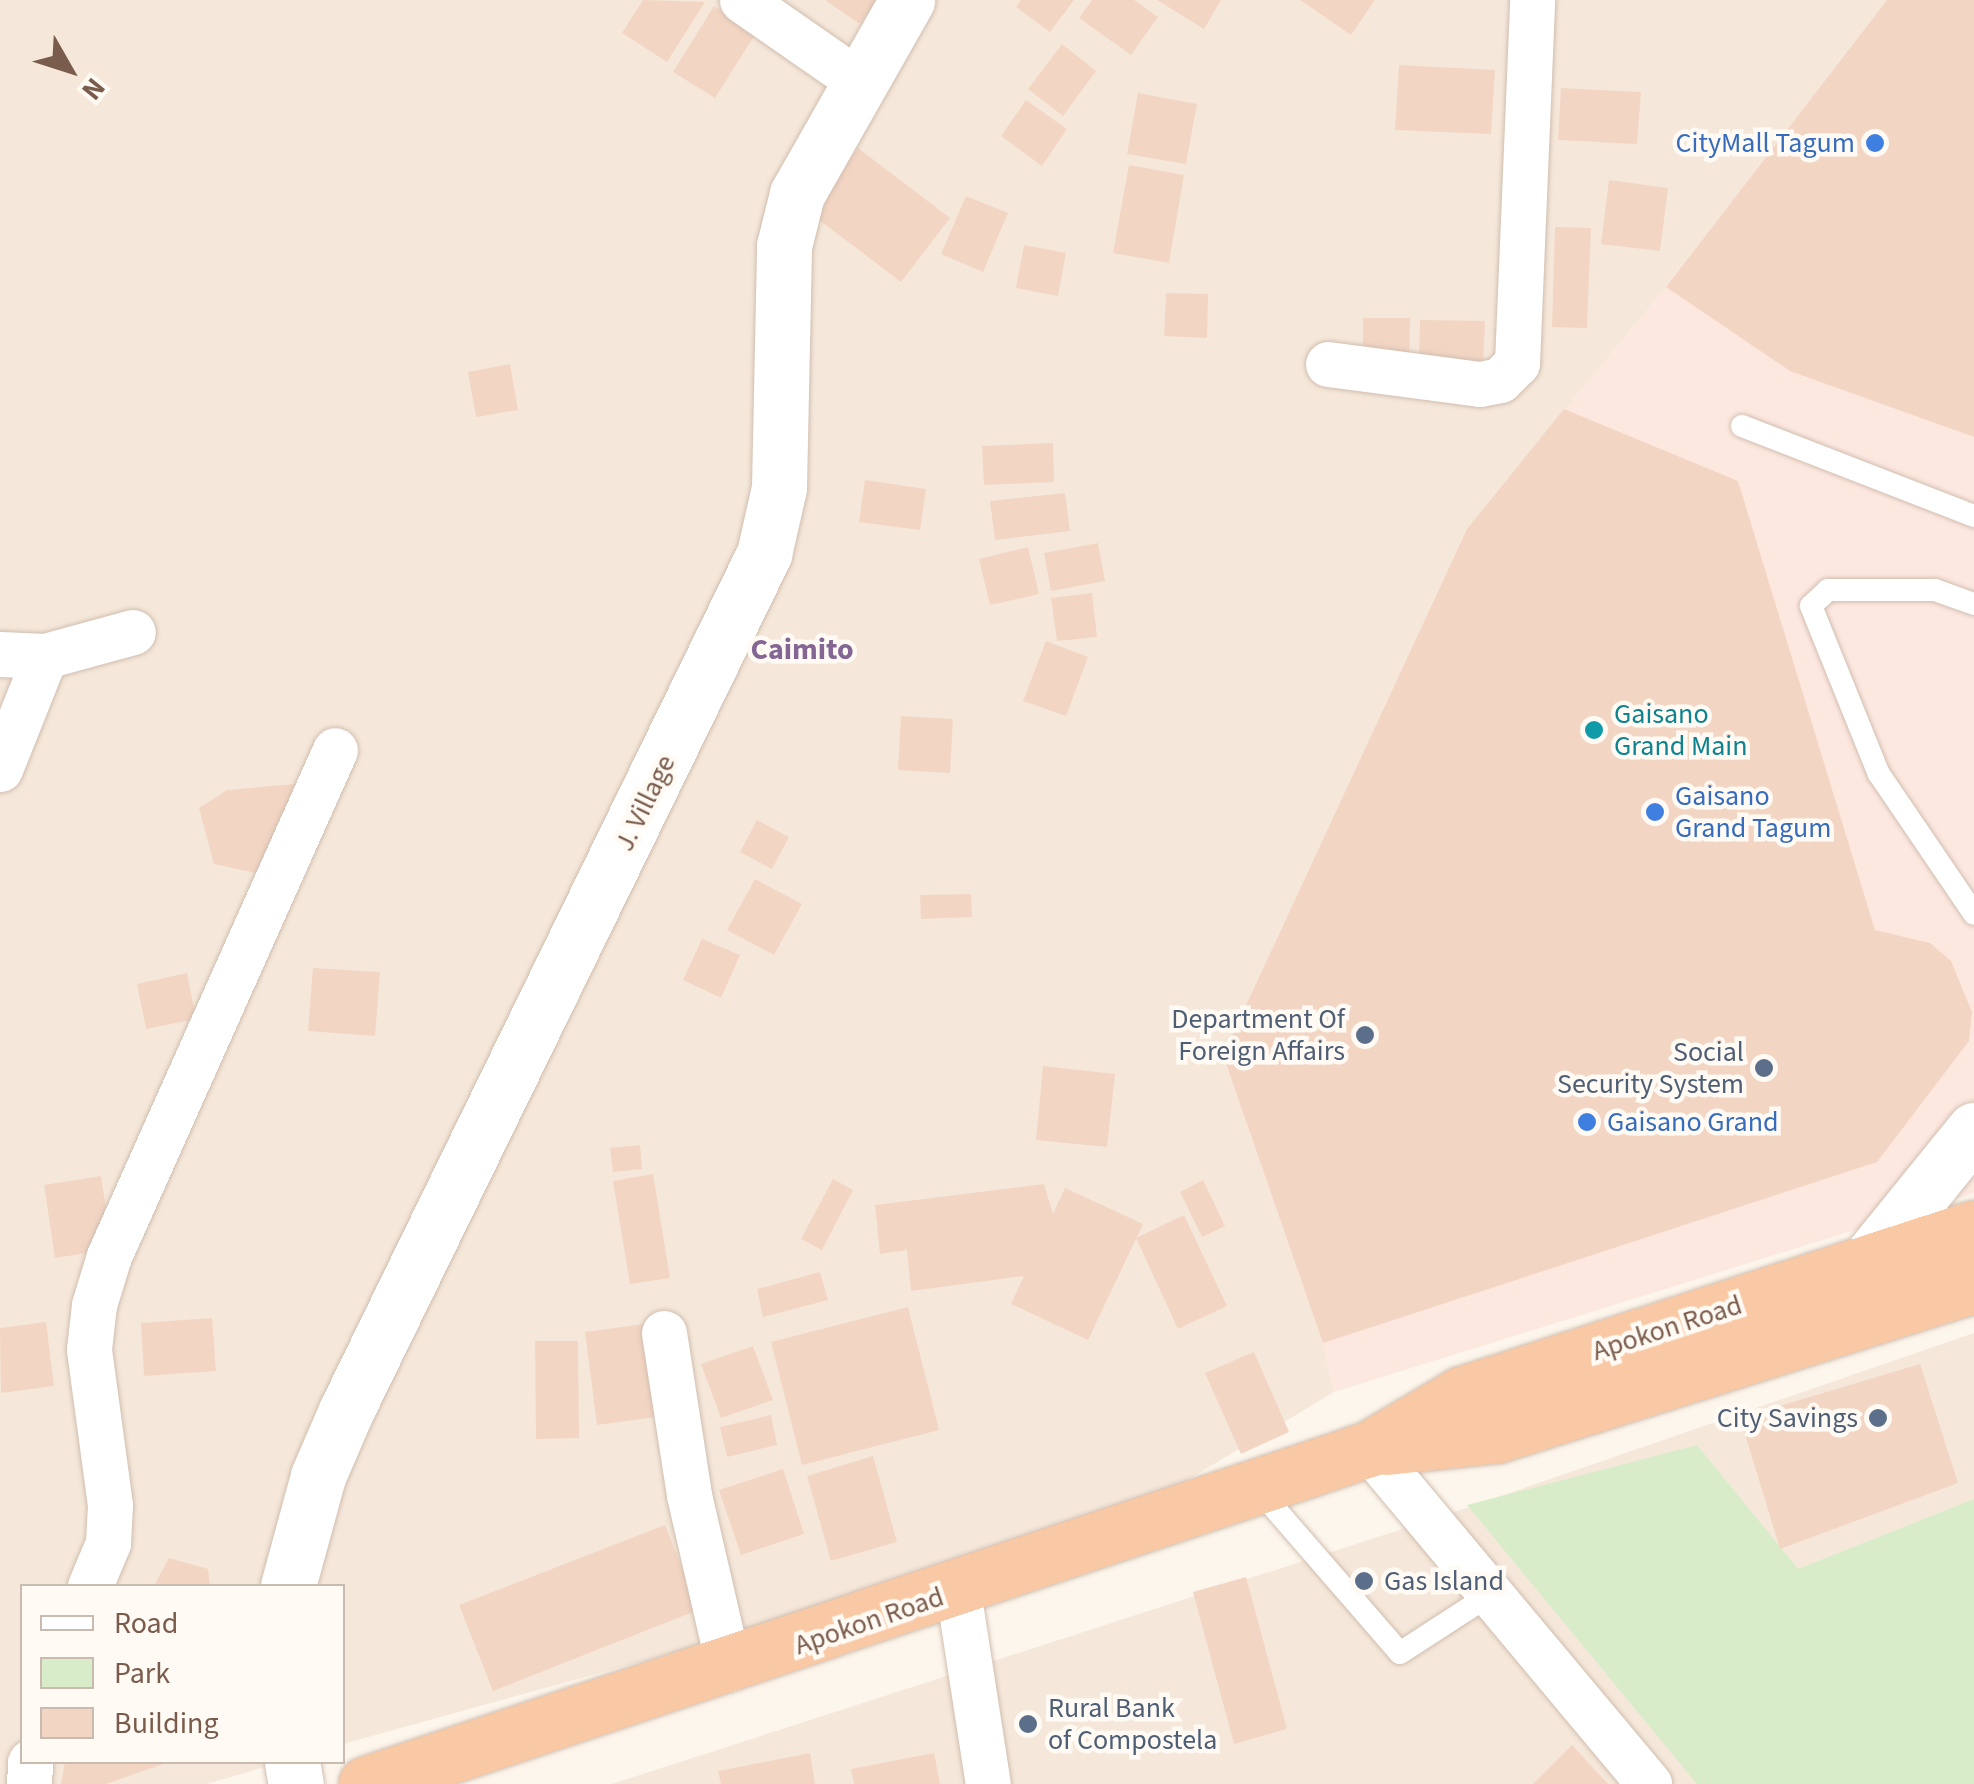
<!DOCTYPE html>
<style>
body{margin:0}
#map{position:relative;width:1974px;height:1784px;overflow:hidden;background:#fdf6ec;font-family:"Source Sans 3",sans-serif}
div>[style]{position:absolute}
.residential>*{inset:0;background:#f5e8da}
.commercial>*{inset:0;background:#fde8e0}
.green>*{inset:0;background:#d8ecc9}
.building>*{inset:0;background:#f3d5c3}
.roads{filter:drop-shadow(0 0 2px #d1beb0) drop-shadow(0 0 2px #d1beb0)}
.service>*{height:22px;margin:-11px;padding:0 11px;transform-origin:11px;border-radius:11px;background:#fff}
.minor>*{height:45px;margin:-22.5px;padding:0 22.5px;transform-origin:22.5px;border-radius:22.5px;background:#fff}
.tertiary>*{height:55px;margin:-27.5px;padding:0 27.5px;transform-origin:27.5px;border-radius:27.5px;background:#fff}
.trunk>*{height:55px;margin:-27.5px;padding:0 27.5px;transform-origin:27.5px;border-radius:27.5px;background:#f9c8a4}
.dots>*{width:28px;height:28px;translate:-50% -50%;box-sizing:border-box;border:5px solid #fffaf3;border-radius:50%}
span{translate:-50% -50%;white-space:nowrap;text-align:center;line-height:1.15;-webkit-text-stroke:9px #fffaf3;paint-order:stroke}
.shop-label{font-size:28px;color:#366cbe}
.right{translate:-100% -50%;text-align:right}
.left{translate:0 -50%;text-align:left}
.culture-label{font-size:28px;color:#0d838f}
.street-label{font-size:28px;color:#7a5c4d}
.service-label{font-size:28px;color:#4e5e75}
.neighbourhood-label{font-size:30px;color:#846695;font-weight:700}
.legend{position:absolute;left:20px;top:1584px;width:325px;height:180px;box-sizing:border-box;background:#fffaf3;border:2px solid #cabbb1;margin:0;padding:12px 18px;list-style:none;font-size:30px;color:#7a5c4d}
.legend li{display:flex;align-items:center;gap:20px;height:50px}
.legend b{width:50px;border:2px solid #cabbb1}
.north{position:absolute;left:20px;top:20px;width:100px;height:100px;-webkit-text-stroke:8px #fffaf3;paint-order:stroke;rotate:129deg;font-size:28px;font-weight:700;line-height:40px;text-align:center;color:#7a5c4d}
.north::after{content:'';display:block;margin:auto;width:35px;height:45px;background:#7a5c4d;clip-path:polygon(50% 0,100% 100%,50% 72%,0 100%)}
</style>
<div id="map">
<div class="residential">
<div style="clip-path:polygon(0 0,1887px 0,1666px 287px,1467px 529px,1323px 1343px,1334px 1392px,1094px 1536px,343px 1744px,342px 1586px,22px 1586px,22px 1762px,281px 1762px,207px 1784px,0 1784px)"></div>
<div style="clip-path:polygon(1974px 1333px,1974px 1784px,612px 1784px,1446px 1515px)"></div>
</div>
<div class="commercial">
<div style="clip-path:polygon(1887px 0,1974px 0,1974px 1193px,1334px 1392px,1323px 1343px,1223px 1056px,1467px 529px,1666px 287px)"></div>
</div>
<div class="green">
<div style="clip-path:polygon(1697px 1445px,1798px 1569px,1974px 1499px,1974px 1784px,1697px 1784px,1467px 1505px)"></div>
</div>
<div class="building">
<div style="clip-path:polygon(643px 0,705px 2px,667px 62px,622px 33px)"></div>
<div style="clip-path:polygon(825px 0,877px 0,860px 24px)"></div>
<div style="clip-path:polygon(1021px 0,1074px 0,1050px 32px,1016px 7px)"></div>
<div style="clip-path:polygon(1092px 0,1134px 0,1158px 17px,1131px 55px,1079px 18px)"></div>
<div style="clip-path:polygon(1157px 0,1221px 0,1204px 29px)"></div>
<div style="clip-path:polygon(1300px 0,1375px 0,1351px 35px)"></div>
<div style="clip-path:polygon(1887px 0,1974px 0,1974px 437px,1790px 371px,1666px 287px)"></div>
<div style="clip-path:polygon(714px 6px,756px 33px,715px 98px,673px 72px)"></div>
<div style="clip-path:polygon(1062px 44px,1096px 71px,1063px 116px,1028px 89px)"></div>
<div style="clip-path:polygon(1399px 65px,1495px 70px,1491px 134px,1395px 130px)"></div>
<div style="clip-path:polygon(1561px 88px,1641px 92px,1637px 144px,1558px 140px)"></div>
<div style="clip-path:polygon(1138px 93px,1197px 104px,1186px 164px,1127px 154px)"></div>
<div style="clip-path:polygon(1026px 100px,1067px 129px,1042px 166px,1001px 136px)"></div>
<div style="clip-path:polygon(858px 148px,950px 218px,901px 282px,810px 213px)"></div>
<div style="clip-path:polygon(1129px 165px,1184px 175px,1169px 263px,1113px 253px)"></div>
<div style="clip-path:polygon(1609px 180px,1668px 188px,1660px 251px,1601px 244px)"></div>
<div style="clip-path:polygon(966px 196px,1008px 213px,983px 272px,941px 254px)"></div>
<div style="clip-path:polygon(1555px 227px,1591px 228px,1587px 328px,1552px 327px)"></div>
<div style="clip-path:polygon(1024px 245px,1066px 253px,1058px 296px,1016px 288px)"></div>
<div style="clip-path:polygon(1166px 293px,1208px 294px,1207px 338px,1164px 336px)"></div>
<div style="clip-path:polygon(1363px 318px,1410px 318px,1409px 365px,1363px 364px)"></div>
<div style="clip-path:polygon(1420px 320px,1485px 321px,1483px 368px,1419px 366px)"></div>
<div style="clip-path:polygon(510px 364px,518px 410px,476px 417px,468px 372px)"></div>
<div style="clip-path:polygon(1564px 409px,1738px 481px,1875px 930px,1930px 943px,1951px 961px,1972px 1012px,1969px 1041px,1877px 1162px,1323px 1343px,1223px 1055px,1467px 529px)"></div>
<div style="clip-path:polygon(1053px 443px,1054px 482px,984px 485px,982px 446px)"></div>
<div style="clip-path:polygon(865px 480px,926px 489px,920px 530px,859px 522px)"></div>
<div style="clip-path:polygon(1065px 493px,1070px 531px,995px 540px,990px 501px)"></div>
<div style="clip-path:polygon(1098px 543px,1105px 581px,1051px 591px,1044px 553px)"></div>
<div style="clip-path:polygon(1028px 547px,1039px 594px,990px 605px,979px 559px)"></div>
<div style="clip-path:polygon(1092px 593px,1097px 637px,1057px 641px,1051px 598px)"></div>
<div style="clip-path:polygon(1046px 641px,1088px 657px,1066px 716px,1023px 701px)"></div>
<div style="clip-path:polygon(901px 716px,953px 719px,950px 773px,898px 770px)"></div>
<div style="clip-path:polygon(306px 783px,270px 876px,214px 864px,199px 808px,227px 790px)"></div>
<div style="clip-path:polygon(757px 820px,789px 837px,772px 869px,740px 852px)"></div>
<div style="clip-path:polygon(755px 879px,802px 904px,774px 955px,727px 930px)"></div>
<div style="clip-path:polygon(971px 894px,972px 917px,921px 919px,920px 895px)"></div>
<div style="clip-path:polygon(702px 939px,740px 955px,721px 998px,683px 980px)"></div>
<div style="clip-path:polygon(313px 968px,380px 972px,375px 1036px,308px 1031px)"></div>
<div style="clip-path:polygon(187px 973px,196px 1019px,146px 1029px,137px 984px)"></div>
<div style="clip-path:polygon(1043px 1066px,1115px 1074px,1107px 1147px,1036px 1140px)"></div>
<div style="clip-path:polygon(640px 1145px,642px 1169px,613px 1172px,610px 1148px)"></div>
<div style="clip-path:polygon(653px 1174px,670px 1278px,630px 1284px,613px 1181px)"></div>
<div style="clip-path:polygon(101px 1176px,112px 1249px,55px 1258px,44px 1185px)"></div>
<div style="clip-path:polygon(833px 1179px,853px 1190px,822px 1250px,801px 1239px)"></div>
<div style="clip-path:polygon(1203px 1180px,1225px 1226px,1202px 1237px,1180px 1192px)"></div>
<div style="clip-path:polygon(1044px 1184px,1053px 1214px,1065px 1188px,1143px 1224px,1088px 1340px,1011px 1304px,1024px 1276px,911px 1291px,907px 1250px,880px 1254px,875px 1205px)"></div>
<div style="clip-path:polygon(1184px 1215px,1227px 1306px,1178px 1329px,1136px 1238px)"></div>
<div style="clip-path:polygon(820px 1272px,828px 1300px,763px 1317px,757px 1289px)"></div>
<div style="clip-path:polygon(908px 1307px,939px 1430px,802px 1465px,771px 1342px)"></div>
<div style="clip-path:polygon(212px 1318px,216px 1371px,144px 1376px,141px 1323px)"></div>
<div style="clip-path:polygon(46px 1322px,54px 1386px,1px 1393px,0 1328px)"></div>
<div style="clip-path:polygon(644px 1324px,656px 1417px,597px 1425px,585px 1332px)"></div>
<div style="clip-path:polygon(535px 1341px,578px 1341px,579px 1438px,536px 1439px)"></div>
<div style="clip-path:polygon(753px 1346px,773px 1400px,721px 1418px,701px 1364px)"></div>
<div style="clip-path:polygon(1254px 1352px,1289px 1432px,1241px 1454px,1205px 1373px)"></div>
<div style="clip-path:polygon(1920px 1364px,1958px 1483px,1780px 1549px,1740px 1418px)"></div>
<div style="clip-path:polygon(771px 1415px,777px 1445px,727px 1457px,720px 1427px)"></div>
<div style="clip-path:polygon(873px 1456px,897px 1542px,831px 1561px,807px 1476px)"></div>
<div style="clip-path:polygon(783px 1469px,804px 1534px,741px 1555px,719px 1490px)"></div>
<div style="clip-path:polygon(665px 1525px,698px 1610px,493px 1691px,459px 1605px)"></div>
<div style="clip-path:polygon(169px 1558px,208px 1569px,210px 1586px,154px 1586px)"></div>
<div style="clip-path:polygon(1246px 1577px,1287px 1729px,1234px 1744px,1193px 1592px)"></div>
<div style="clip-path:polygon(1572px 1745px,1608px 1784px,1533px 1784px)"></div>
<div style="clip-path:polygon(810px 1753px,815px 1784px,721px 1784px,718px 1771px)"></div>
<div style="clip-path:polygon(934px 1753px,940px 1784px,854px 1784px,851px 1769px)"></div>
<div style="clip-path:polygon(65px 1762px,169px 1762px,106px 1784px,61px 1784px)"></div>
</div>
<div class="roads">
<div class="service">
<div style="left:1742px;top:426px;width:249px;rotate:21.2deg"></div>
<div style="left:1974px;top:604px;width:41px;rotate:-160.3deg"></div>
<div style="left:1935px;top:590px;width:107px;rotate:180deg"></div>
<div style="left:1828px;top:590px;width:23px;rotate:137deg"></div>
<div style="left:1811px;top:606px;width:181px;rotate:68deg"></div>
<div style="left:1879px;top:774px;width:169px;rotate:55.8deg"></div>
<div style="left:1257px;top:1488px;width:218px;rotate:49.1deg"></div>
<div style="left:1400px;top:1653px;width:112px;rotate:-33deg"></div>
</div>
<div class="minor">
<div style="left:742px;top:0;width:140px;rotate:34.8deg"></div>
<div style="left:1328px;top:364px;width:153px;rotate:7.5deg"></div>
<div style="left:1480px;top:384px;width:20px;rotate:-11deg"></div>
<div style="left:1500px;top:380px;width:24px;rotate:-45deg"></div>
<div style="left:1517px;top:363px;width:363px;rotate:-87.6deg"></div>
<div style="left:0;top:654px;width:45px;rotate:2.5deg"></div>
<div style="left:45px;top:656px;width:91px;rotate:-15.3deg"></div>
<div style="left:0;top:769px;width:122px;rotate:-68.3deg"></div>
<div style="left:664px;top:1333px;width:164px;rotate:81.2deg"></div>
<div style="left:689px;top:1495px;width:178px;rotate:77deg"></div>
<div style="left:1369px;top:1449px;width:437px;rotate:50.1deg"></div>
<div style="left:90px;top:1586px;width:47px;rotate:-67.3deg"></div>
<div style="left:108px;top:1543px;width:38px;rotate:-87deg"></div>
<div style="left:110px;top:1505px;width:157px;rotate:-97.7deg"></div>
<div style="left:89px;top:1349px;width:44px;rotate:-83.5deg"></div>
<div style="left:94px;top:1305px;width:51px;rotate:-73deg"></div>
<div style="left:109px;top:1256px;width:554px;rotate:-65.93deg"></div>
<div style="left:958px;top:1591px;width:195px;rotate:81.2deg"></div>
<div style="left:29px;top:1784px;width:22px;rotate:-87deg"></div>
</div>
<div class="tertiary">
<div style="left:1850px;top:1283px;width:197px;rotate:-51deg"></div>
<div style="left:288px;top:1586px;width:114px;rotate:-74.7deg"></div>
<div style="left:318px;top:1476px;width:71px;rotate:-66.7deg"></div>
<div style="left:346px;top:1411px;width:954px;rotate:-64deg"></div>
<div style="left:764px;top:554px;width:68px;rotate:-77.2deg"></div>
<div style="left:779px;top:488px;width:242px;rotate:-88.8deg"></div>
<div style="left:784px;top:246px;width:54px;rotate:-76deg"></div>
<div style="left:797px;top:194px;width:223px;rotate:-60.4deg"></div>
<div style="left:292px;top:1762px;width:22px;rotate:80deg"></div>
</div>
<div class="trunk">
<div style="left:1387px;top:1447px;width:111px;rotate:-6.2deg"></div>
<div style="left:1497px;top:1435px;width:500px;rotate:-17.46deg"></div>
<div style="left:366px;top:1784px;width:1057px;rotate:-18.47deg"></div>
<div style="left:1369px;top:1449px;width:108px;rotate:-30.6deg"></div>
<div style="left:1462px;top:1394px;width:538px;rotate:-17.96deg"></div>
</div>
</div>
<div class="dots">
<div style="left:1875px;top:143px;background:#3f7fe0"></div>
<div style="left:1594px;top:730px;background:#0f9aa8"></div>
<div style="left:1655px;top:812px;background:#3f7fe0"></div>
<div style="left:1365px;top:1035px;background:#5c6f8a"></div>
<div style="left:1764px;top:1068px;background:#5c6f8a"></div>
<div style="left:1587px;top:1122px;background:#3f7fe0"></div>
<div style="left:1878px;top:1418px;background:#5c6f8a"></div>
<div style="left:1364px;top:1581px;background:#5c6f8a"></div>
<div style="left:1028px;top:1724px;background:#5c6f8a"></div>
</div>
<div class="shop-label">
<span class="right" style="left:1855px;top:143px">CityMall Tagum</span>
<span class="left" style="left:1675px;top:812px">Gaisano<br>Grand Tagum</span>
<span class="left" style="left:1607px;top:1122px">Gaisano Grand</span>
</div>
<div class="culture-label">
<span class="left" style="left:1614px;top:730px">Gaisano<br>Grand Main</span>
</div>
<div class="street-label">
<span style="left:645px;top:803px;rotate:-64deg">J. Village</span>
<span style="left:1667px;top:1328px;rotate:-18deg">Apokon Road</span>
<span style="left:869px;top:1621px;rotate:-19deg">Apokon Road</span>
</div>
<div class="service-label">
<span class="right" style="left:1345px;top:1035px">Department Of<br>Foreign Affairs</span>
<span class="right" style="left:1744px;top:1068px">Social<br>Security System</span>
<span class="right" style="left:1858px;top:1418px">City Savings</span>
<span class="left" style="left:1384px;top:1581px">Gas Island</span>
<span class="left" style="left:1048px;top:1724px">Rural Bank<br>of Compostela</span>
</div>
<div class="neighbourhood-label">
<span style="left:802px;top:650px">Caimito</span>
</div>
<ul class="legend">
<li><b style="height:12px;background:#fff"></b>Road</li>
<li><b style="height:28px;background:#d8ecc9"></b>Park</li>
<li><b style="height:28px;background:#f3d5c3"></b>Building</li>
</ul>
<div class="north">N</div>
</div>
